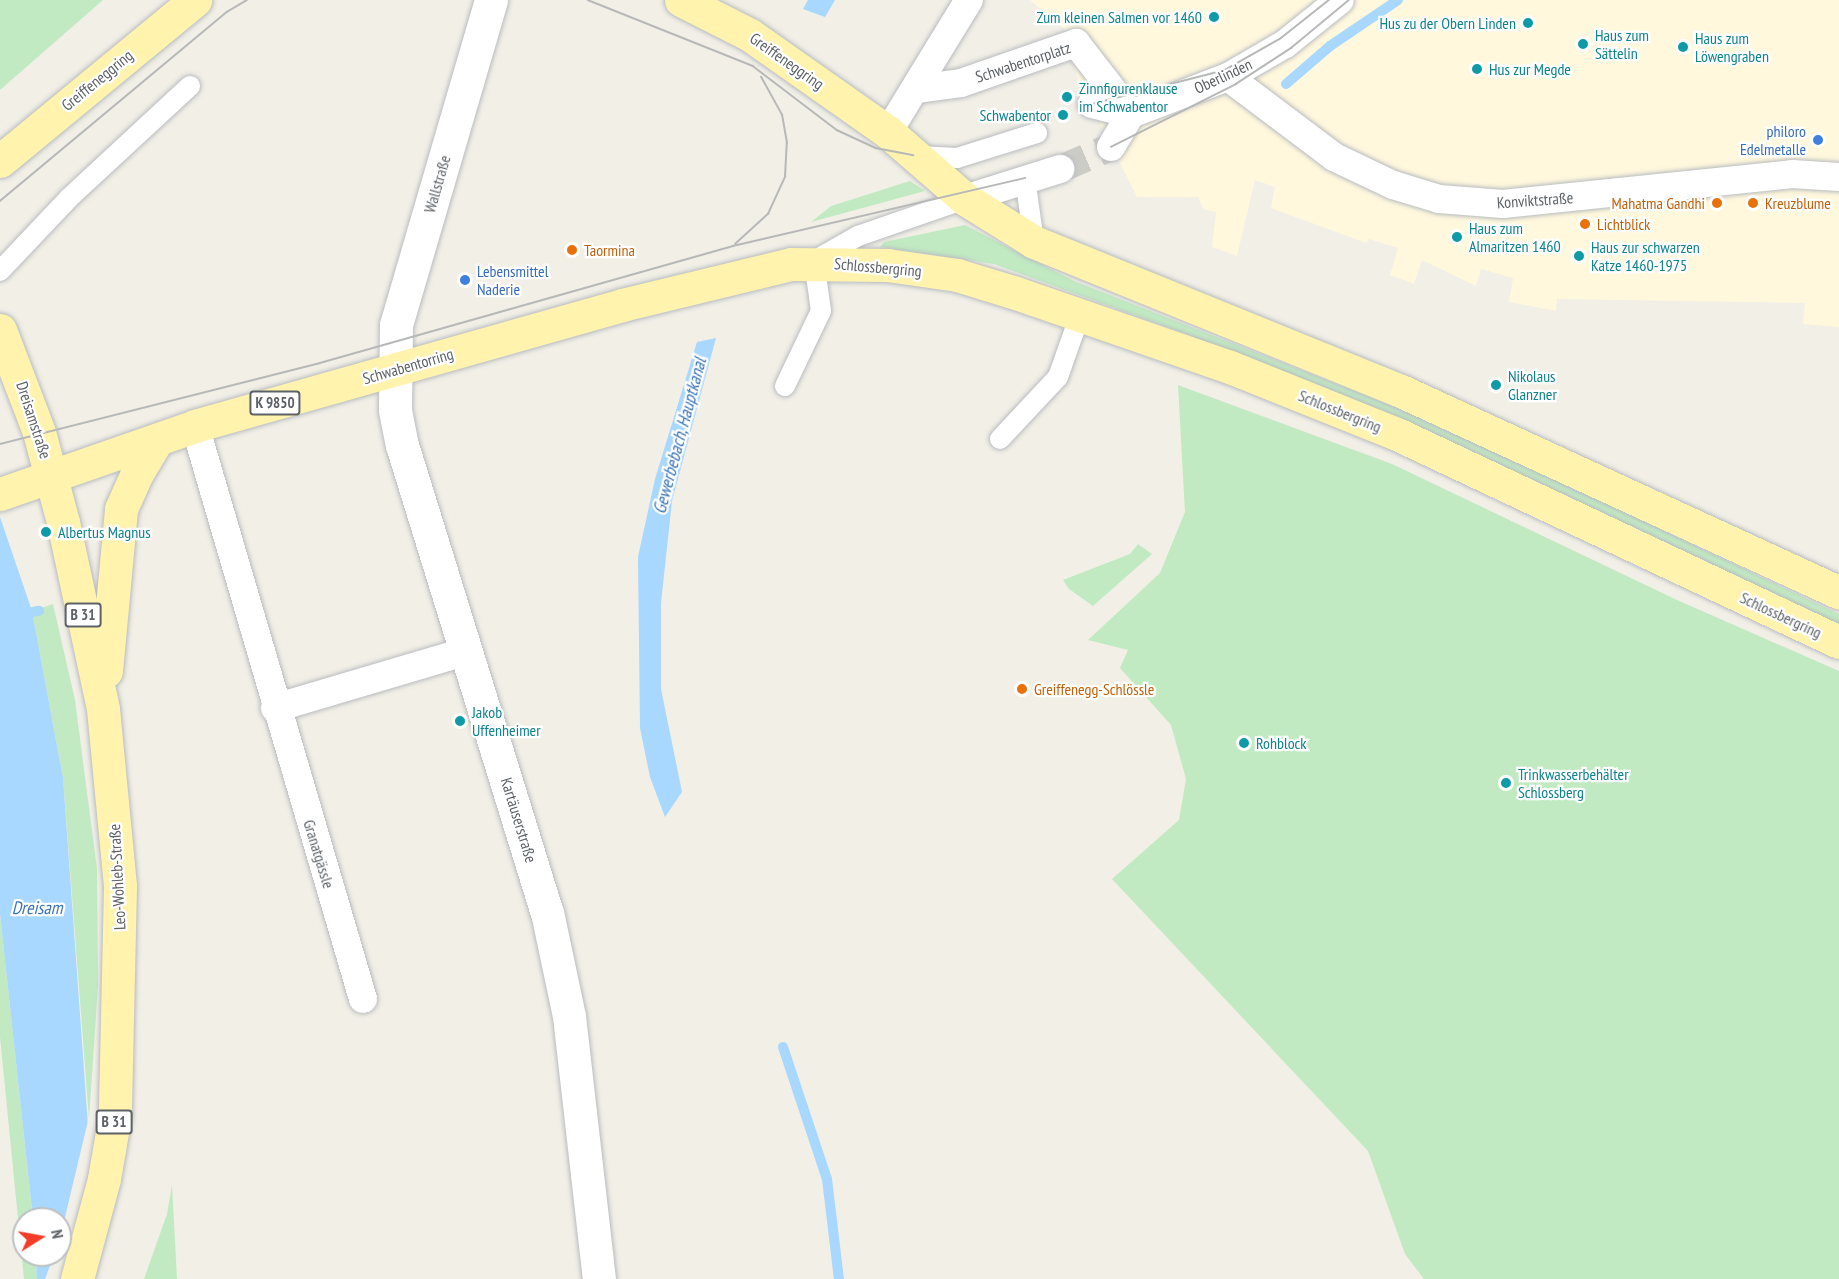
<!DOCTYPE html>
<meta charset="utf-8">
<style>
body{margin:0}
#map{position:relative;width:1839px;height:1279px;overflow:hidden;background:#f1efe6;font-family:"PT Sans Narrow",sans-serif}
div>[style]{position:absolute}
.commercial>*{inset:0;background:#fff8dd}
.green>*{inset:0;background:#c1eac2}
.water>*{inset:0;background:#a8d7ff}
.pier>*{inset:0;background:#f1efe6}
.stream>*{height:10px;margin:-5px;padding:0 5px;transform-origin:5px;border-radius:5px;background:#a8d7ff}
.pedestrian-tunnel>*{height:28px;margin-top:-14px;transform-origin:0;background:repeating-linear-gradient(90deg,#ccccc6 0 28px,transparent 0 42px)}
.roads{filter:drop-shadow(0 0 2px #b9bcc0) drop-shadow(0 0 2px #b9bcc0)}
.service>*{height:20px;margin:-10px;padding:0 10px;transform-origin:10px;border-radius:10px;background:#fff}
.pedestrian>*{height:28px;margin:-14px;padding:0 14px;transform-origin:14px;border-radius:14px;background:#fff}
.minor>*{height:33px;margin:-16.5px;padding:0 16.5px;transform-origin:16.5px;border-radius:16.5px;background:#fff}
.primary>*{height:33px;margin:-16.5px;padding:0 16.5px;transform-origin:16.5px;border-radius:16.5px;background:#fff3ad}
.tram>*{height:1.5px;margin:-0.75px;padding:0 0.75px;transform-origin:0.75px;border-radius:0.75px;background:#b7b8b8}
.dots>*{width:16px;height:16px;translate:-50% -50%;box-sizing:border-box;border:3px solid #fff;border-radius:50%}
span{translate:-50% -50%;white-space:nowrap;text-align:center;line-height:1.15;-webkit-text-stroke:4.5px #fff;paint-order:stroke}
.shield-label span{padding:2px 4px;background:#fff;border:2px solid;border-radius:4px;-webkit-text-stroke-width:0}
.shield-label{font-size:15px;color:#5d6267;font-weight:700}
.culture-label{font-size:16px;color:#0d838f}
.right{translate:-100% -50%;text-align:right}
.left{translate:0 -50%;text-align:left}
.street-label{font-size:16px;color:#5d6267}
.shop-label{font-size:16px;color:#366cbe}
.food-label{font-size:16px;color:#c56008}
.water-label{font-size:18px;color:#3c77b9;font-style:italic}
.north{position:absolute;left:12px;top:1207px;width:60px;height:60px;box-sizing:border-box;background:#fff;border:2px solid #bec0c2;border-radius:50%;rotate:79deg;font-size:16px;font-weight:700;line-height:24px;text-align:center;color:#5d6267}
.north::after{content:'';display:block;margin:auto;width:21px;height:27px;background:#f53c28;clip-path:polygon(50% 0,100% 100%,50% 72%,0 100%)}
</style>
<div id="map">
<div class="commercial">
<div style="clip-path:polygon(1030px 0,1839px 0,1839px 327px,1803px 324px,1805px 303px,1557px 299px,1556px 311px,1509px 302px,1513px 278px,1481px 269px,1476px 286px,1422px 260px,1414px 284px,1390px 275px,1398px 248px,1369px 239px,1366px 243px,1271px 208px,1275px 187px,1255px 180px,1237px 256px,1212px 247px,1216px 212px,1203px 209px,1198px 197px,1137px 197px,1076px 75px,1069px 33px)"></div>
</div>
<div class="green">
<div style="clip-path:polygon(0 0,103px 0,0 90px)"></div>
<div style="clip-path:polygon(910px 181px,925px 191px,811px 222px,831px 206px)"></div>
<div style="clip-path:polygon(965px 225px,1074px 281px,1405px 411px,1544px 474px,1839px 614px,1839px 626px,1542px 484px,1194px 337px,994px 264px,880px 247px,884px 242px)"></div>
<div style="clip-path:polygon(1178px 385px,1392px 464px,1677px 600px,1839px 671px,1839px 1279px,1424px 1279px,1405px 1254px,1368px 1151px,1112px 879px,1179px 820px,1186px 779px,1171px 725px,1120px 668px,1128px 650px,1088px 640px,1160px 573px,1185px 512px)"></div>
<div style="clip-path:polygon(1138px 544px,1152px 554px,1093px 606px,1069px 589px,1063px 580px,1130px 554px)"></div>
<div style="clip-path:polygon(53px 604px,75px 700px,97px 869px,98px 986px,89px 1119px,63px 778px,32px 611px)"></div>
<div style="clip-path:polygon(0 914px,33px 1219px,24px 1219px,24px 1255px,36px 1255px,37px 1279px,24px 1279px,0 1037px)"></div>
<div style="clip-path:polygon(172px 1185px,177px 1279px,144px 1279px,167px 1214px)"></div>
</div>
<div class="water">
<div style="clip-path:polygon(808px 0,835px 0,825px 17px,803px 9px)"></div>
<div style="clip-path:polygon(716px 338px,672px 501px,661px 603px,661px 689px,682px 792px,665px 817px,650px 777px,640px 728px,638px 557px,655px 479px,697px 342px)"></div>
<div style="clip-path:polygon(0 517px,32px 611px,63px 778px,99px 1279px,37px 1279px,36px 1255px,60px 1255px,60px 1219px,33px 1219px,0 914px)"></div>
</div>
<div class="pier">
<div style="clip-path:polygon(91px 1108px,102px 1279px,45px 1279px,54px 1255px,60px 1255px,60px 1238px)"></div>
</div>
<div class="stream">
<div style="left:1286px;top:84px;width:58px;rotate:-40.8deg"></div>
<div style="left:1330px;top:46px;width:82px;rotate:-34.1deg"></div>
<div style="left:0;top:619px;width:40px;rotate:-12deg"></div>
<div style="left:783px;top:1047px;width:139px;rotate:71.6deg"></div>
<div style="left:827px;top:1179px;width:101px;rotate:83.2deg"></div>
</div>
<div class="pedestrian-tunnel">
<div style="left:1060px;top:169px;width:56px;rotate:-23.3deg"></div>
</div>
<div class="roads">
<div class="service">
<div style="left:918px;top:156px;width:39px;rotate:3deg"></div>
<div style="left:957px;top:158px;width:84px;rotate:-17.4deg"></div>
<div style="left:1025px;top:178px;width:65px;rotate:82deg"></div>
<div style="left:0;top:271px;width:100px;rotate:-46.6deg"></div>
<div style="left:69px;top:198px;width:165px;rotate:-42.8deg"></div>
<div style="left:785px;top:386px;width:83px;rotate:-64.4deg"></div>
<div style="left:821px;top:311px;width:50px;rotate:-98deg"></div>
<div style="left:814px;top:261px;width:51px;rotate:-29.6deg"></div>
<div style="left:858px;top:236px;width:113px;rotate:-19.1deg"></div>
<div style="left:1000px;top:439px;width:85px;rotate:-46.9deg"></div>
<div style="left:1058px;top:377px;width:66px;rotate:-70.5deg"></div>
</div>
<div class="pedestrian">
<div style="left:1228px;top:77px;width:133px;rotate:37deg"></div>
<div style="left:1334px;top:157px;width:65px;rotate:25.4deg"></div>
<div style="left:1393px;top:185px;width:48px;rotate:16.9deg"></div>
<div style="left:1439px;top:199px;width:64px;rotate:4.5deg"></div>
<div style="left:1503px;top:204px;width:291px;rotate:-5.9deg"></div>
<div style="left:1792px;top:174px;width:47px;rotate:3.7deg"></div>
<div style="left:916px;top:89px;width:45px;rotate:-7.6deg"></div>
<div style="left:961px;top:83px;width:122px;rotate:-19.2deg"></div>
<div style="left:1076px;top:43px;width:90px;rotate:52.2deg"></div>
<div style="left:1092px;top:104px;width:40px;rotate:14.4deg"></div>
<div style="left:1131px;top:114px;width:104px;rotate:-20.9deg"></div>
<div style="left:1228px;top:77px;width:66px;rotate:-30.1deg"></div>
<div style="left:1285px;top:44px;width:70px;rotate:-38.7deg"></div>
<div style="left:888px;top:132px;width:155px;rotate:-58.5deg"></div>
<div style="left:1111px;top:147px;width:39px;rotate:-59deg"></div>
<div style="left:965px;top:199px;width:100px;rotate:-17.5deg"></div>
<div style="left:195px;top:426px;width:597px;rotate:73.66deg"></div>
<div style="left:275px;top:708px;width:200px;rotate:-16.5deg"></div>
</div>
<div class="minor">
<div style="left:491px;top:0;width:339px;rotate:106.3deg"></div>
<div style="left:396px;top:325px;width:85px;rotate:90.7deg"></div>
<div style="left:395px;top:410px;width:36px;rotate:79deg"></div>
<div style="left:402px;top:445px;width:489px;rotate:72.8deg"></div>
<div style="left:547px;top:912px;width:106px;rotate:78.1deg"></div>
<div style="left:569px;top:1016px;width:265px;rotate:83.5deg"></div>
</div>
<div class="primary">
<div style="left:681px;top:0;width:77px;rotate:26.9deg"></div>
<div style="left:750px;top:35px;width:169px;rotate:35.1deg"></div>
<div style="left:888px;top:132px;width:102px;rotate:41deg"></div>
<div style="left:965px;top:199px;width:81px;rotate:31.9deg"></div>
<div style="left:1034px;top:242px;width:396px;rotate:22.1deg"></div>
<div style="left:1401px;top:391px;width:482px;rotate:24.7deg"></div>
<div style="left:0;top:161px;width:253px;rotate:-39.5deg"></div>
<div style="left:0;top:330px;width:109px;rotate:69.1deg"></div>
<div style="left:39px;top:432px;width:93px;rotate:75.1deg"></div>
<div style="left:63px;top:522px;width:191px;rotate:77.9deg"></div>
<div style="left:103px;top:709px;width:178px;rotate:84.5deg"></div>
<div style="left:120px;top:886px;width:229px;rotate:91.3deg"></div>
<div style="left:115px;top:1115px;width:65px;rotate:99.8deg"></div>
<div style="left:104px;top:1179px;width:104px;rotate:105.1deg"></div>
<div style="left:0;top:494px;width:207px;rotate:-19.2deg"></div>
<div style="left:195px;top:426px;width:444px;rotate:-15.8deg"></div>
<div style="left:622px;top:305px;width:174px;rotate:-13.6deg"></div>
<div style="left:791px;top:264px;width:96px;rotate:0.6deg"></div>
<div style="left:887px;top:265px;width:71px;rotate:8.1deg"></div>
<div style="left:957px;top:275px;width:62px;rotate:17deg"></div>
<div style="left:1016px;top:293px;width:226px;rotate:19.1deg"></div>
<div style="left:1230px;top:367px;width:182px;rotate:21.9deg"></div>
<div style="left:1399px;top:435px;width:486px;rotate:25.2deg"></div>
<div style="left:106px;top:671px;width:163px;rotate:-84.7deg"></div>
<div style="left:121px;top:509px;width:37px;rotate:-66deg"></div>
<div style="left:136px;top:475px;width:41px;rotate:-59deg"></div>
</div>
</div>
<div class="tram">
<div style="left:588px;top:0;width:178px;rotate:21.8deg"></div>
<div style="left:753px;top:66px;width:106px;rotate:37.3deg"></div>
<div style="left:837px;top:130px;width:43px;rotate:24.8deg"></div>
<div style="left:876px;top:148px;width:38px;rotate:11deg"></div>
<div style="left:1092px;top:104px;width:137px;rotate:-14.3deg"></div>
<div style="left:1225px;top:70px;width:64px;rotate:-29.7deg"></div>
<div style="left:1281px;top:38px;width:61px;rotate:-38.4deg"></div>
<div style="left:1111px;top:147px;width:140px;rotate:-26.7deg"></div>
<div style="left:1236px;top:84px;width:66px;rotate:-33.2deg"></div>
<div style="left:1291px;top:48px;width:75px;rotate:-39.6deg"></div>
<div style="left:0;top:201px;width:295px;rotate:-39.8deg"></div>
<div style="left:227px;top:12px;width:23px;rotate:-31deg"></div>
<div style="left:735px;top:244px;width:45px;rotate:-42.3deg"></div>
<div style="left:768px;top:214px;width:41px;rotate:-65.3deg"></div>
<div style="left:785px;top:177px;width:34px;rotate:-87deg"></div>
<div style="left:787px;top:143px;width:28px;rotate:-100deg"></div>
<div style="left:782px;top:115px;width:43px;rotate:-118.9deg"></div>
<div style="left:0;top:444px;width:330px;rotate:-14.2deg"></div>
<div style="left:320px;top:363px;width:429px;rotate:-15.8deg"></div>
<div style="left:733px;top:246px;width:300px;rotate:-13.1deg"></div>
</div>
<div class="dots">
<div style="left:1214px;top:17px;background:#0f9aa8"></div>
<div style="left:1528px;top:23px;background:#0f9aa8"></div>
<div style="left:1583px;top:44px;background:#0f9aa8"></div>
<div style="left:1683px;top:47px;background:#0f9aa8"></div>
<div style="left:1477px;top:69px;background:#0f9aa8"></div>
<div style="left:1067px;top:97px;background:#0f9aa8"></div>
<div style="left:1063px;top:115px;background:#0f9aa8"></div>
<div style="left:1818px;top:140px;background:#3f7fe0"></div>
<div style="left:1717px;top:203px;background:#e8710a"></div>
<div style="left:1753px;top:203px;background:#e8710a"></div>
<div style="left:1585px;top:224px;background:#e8710a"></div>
<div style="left:1457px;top:237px;background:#0f9aa8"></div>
<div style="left:572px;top:250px;background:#e8710a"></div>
<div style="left:1579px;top:256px;background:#0f9aa8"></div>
<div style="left:465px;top:280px;background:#3f7fe0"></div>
<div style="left:1496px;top:385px;background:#0f9aa8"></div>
<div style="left:46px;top:532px;background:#0f9aa8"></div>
<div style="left:1022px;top:689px;background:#e8710a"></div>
<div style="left:460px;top:721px;background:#0f9aa8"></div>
<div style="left:1244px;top:743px;background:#0f9aa8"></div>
<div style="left:1506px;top:783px;background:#0f9aa8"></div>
</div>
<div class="shield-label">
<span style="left:275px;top:403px">K 9850</span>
<span style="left:83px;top:615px">B 31</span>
<span style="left:114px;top:1122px">B 31</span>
</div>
<div class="culture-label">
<span class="right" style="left:1202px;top:17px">Zum kleinen Salmen vor 1460</span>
<span class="right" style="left:1516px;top:23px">Hus zu der Obern Linden</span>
<span class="left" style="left:1595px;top:44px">Haus zum<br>Sättelin</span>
<span class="left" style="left:1695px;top:47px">Haus zum<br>Löwengraben</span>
<span class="left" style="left:1489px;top:69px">Hus zur Megde</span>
<span class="left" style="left:1079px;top:97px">Zinnfigurenklause<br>im Schwabentor</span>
<span class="right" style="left:1051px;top:115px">Schwabentor</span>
<span class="left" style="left:1469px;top:237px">Haus zum<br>Almaritzen 1460</span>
<span class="left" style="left:1591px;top:256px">Haus zur schwarzen<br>Katze 1460-1975</span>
<span class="left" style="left:1508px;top:385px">Nikolaus<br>Glanzner</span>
<span class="left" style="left:58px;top:532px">Albertus Magnus</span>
<span class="left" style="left:472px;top:721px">Jakob<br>Uffenheimer</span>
<span class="left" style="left:1256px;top:743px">Rohblock</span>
<span class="left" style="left:1518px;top:783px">Trinkwasserbehälter<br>Schlossberg</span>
</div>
<div class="street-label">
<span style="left:787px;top:61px;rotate:35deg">Greiffeneggring</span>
<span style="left:1023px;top:62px;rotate:-18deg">Schwabentorplatz</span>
<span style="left:1223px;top:76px;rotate:-25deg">Oberlinden</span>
<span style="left:97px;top:80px;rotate:-39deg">Greiffeneggring</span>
<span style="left:437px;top:184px;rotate:-74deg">Wallstraße</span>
<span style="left:1535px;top:200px;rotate:-4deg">Konviktstraße</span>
<span style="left:878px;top:267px;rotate:5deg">Schlossbergring</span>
<span style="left:408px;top:366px;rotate:-16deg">Schwabentorring</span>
<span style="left:1340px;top:411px;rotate:22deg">Schlossbergring</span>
<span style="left:34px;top:420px;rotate:72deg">Dreisamstraße</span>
<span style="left:1781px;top:615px;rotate:25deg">Schlossbergring</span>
<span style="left:519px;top:820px;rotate:73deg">Kartäuserstraße</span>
<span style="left:319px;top:854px;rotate:73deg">Granatgässle</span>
<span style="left:117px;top:877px;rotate:-93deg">Leo-Wohleb-Straße</span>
</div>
<div class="shop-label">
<span class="right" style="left:1806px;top:140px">philoro<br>Edelmetalle</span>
<span class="left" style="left:477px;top:280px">Lebensmittel<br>Naderie</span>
</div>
<div class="food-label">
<span class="right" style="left:1705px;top:203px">Mahatma Gandhi</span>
<span class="left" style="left:1765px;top:203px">Kreuzblume</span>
<span class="left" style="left:1597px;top:224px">Lichtblick</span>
<span class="left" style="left:584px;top:250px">Taormina</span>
<span class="left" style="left:1034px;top:689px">Greiffenegg-Schlössle</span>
</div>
<div class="water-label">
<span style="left:680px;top:436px;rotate:-75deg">Gewerbebach, Hauptkanal</span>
<span style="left:37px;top:908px">Dreisam</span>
</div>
<div class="north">N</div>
</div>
